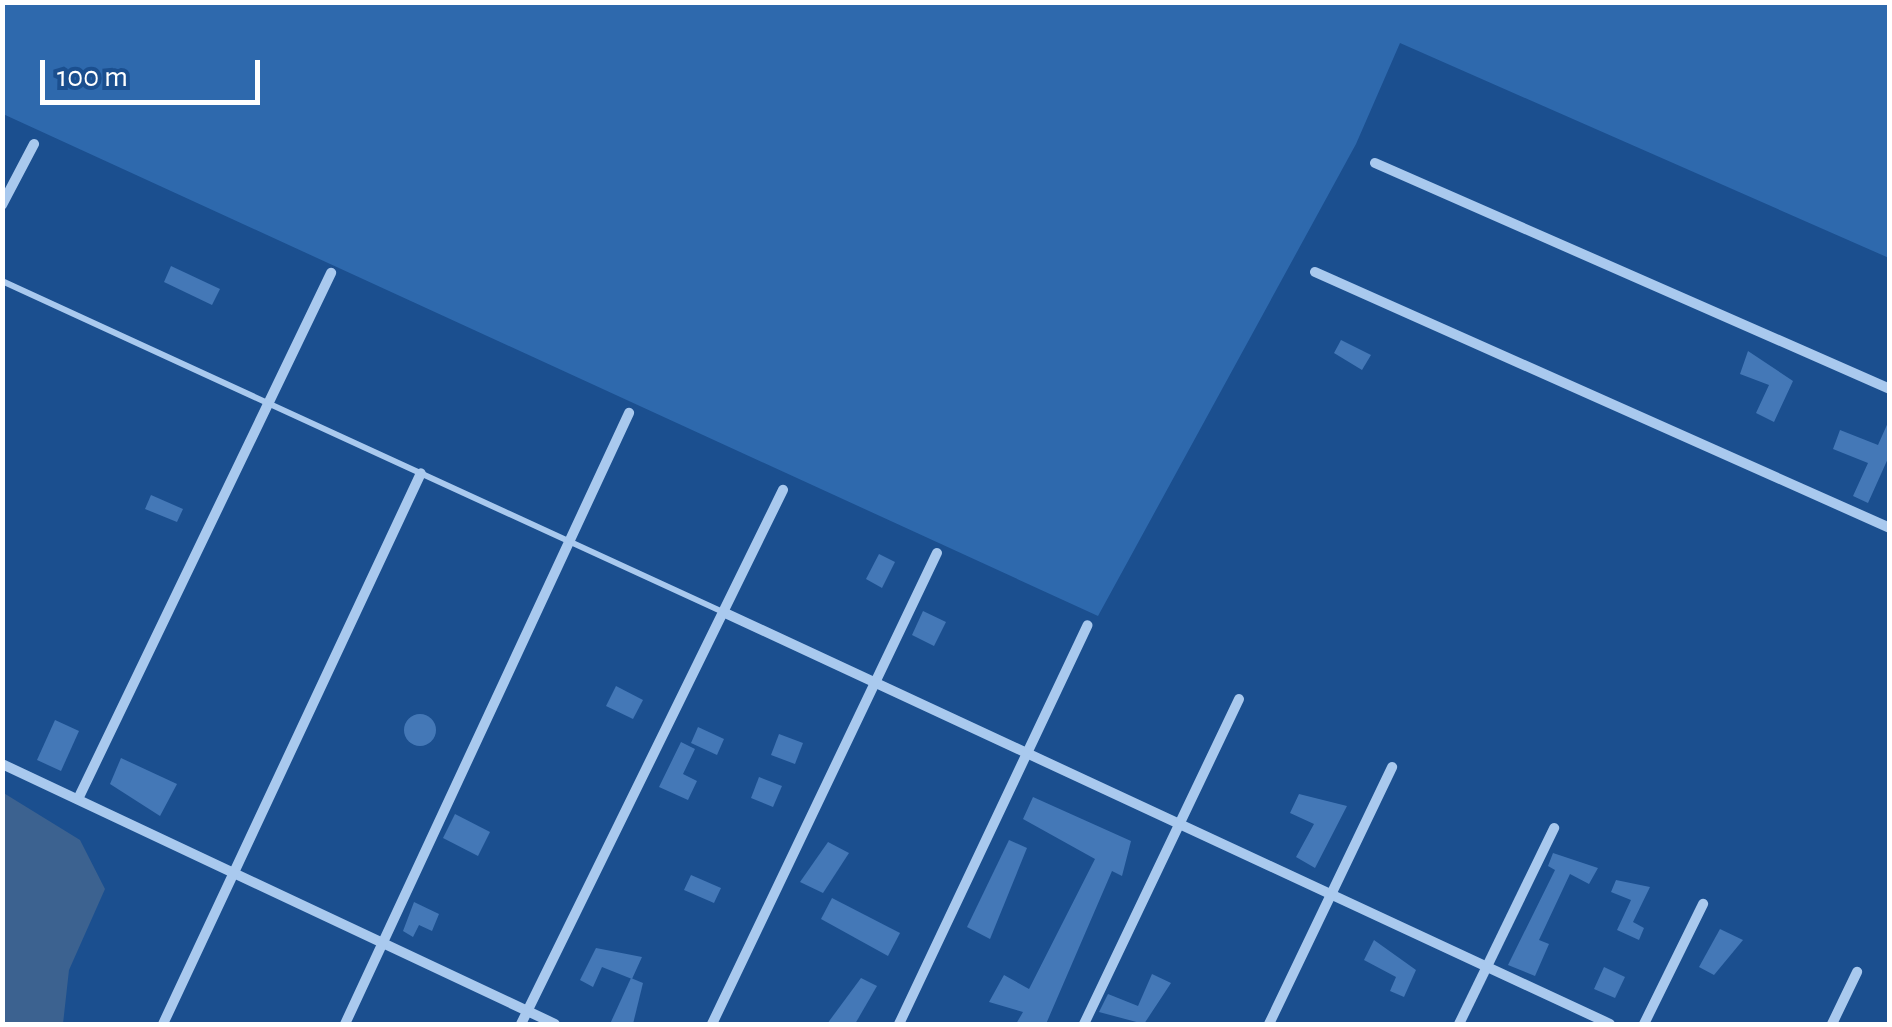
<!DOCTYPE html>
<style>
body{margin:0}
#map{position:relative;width:1892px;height:1027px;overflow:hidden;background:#1b4f8f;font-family:"Alegreya Sans",sans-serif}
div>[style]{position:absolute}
.green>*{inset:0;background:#2e69ad}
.water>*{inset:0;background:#3c6290}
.building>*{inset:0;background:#4478b7}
.round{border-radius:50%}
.service>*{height:6px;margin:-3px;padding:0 3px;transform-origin:3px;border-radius:3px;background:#a9c9ee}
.minor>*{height:10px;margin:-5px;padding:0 5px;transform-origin:5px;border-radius:5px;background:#a9c9ee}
span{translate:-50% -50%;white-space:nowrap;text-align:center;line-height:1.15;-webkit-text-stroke:9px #1b4f8f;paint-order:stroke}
.frame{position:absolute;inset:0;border:5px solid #fff;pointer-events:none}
.scale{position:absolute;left:40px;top:60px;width:220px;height:45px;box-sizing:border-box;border:5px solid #fff;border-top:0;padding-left:12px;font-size:30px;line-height:35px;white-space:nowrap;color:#fff;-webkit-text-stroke:8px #1b4f8f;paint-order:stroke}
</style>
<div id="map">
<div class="green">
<div style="clip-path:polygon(3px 2px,1889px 3px,1889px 258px,1400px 43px,1356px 144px,1098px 616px,3px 114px)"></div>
</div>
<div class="water">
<div style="clip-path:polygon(2px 792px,80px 840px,105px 889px,69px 970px,63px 1024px,3px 1024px)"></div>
</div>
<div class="building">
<div style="clip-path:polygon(171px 266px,220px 289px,212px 305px,164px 282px)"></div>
<div style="clip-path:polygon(1341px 340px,1371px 355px,1362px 370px,1334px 353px)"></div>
<div style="clip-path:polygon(1748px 351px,1793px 381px,1774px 422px,1756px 413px,1769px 385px,1740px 374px)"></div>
<div style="clip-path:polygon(1890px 418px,1890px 454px,1868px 503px,1853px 496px,1868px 463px,1833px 449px,1840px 430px,1878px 445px)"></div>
<div style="clip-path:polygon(151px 495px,183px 509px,177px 522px,145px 509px)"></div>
<div style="clip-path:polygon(879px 554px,895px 562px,882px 588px,866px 579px)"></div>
<div style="clip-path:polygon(923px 611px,946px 622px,934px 646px,912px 635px)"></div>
<div style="clip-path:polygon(616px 686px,643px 700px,633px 719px,606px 706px)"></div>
<div class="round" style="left:404px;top:714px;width:32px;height:32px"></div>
<div style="clip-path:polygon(55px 720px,79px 731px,61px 771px,37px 760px)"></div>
<div style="clip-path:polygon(698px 727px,724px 739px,717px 755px,691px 743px)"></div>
<div style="clip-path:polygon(779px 734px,803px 743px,795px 764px,771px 755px)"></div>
<div style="clip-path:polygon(681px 742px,695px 749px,683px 774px,697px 781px,688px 800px,659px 787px)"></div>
<div style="clip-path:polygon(121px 758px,177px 784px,160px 816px,110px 784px)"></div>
<div style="clip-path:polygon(759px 777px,782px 786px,773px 807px,751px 798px)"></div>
<div style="clip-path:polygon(1299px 794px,1347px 806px,1315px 868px,1296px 857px,1314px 824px,1290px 813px)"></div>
<div style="clip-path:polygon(1033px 797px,1131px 841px,1122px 876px,1112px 871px,1046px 1024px,1016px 1024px,1023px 1012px,989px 1002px,1004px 975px,1029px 989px,1095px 859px,1023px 819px)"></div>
<div style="clip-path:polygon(455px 814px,490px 832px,478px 856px,443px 838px)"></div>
<div style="clip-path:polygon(1009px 840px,1027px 848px,990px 939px,967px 927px)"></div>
<div style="clip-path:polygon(828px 842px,849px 853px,823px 893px,800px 882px)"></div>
<div style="clip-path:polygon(1553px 853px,1598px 868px,1589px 884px,1570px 874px,1539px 940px,1549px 944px,1535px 976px,1508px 965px,1555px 870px,1548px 866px)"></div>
<div style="clip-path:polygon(691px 875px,721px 888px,714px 903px,684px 890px)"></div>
<div style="clip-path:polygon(1616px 880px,1650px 887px,1633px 922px,1644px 928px,1639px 940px,1617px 930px,1631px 900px,1611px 892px)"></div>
<div style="clip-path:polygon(832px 898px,900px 933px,888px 956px,821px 919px)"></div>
<div style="clip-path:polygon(414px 902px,439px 914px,432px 931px,419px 925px,413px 937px,403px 931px)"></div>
<div style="clip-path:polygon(1720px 929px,1743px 940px,1714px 975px,1699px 967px)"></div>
<div style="clip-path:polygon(1374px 940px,1416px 970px,1404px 997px,1390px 991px,1396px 977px,1364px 960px)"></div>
<div style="clip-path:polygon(596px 948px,642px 957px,632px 979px,602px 967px,593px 987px,580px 980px)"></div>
<div style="clip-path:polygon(1604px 967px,1625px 977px,1615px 998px,1594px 989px)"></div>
<div style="clip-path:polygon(1152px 974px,1171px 983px,1144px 1024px,1099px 1012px,1108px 994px,1138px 1006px)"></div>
<div style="clip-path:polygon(631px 978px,643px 983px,633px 1024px,610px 1024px)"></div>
<div style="clip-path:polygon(861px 978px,877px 986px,855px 1024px,827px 1024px)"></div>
</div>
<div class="service">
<div style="left:2px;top:281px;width:793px;rotate:24.66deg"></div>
</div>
<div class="minor">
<div style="left:1375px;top:163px;width:562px;rotate:23.69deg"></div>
<div style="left:2px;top:205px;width:69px;rotate:-62.3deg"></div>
<div style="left:1315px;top:272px;width:629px;rotate:24deg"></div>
<div style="left:723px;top:612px;width:978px;rotate:24.91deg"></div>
<div style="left:2px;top:764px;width:611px;rotate:25.18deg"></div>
<div style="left:78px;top:799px;width:584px;rotate:-64.31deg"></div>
<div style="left:163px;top:1024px;width:608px;rotate:-64.91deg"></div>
<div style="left:345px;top:1024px;width:674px;rotate:-65.07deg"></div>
<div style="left:521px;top:1024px;width:595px;rotate:-63.87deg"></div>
<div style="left:712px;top:1024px;width:522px;rotate:-64.47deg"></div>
<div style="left:899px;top:1024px;width:441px;rotate:-64.7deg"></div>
<div style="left:1084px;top:1024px;width:360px;rotate:-64.5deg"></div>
<div style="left:1269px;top:1024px;width:285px;rotate:-64.4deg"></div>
<div style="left:1459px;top:1024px;width:218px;rotate:-64.1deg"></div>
<div style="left:1644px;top:1024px;width:134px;rotate:-63.8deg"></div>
<div style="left:1832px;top:1024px;width:58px;rotate:-64.3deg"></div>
</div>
<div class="frame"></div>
<div class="scale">100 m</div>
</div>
